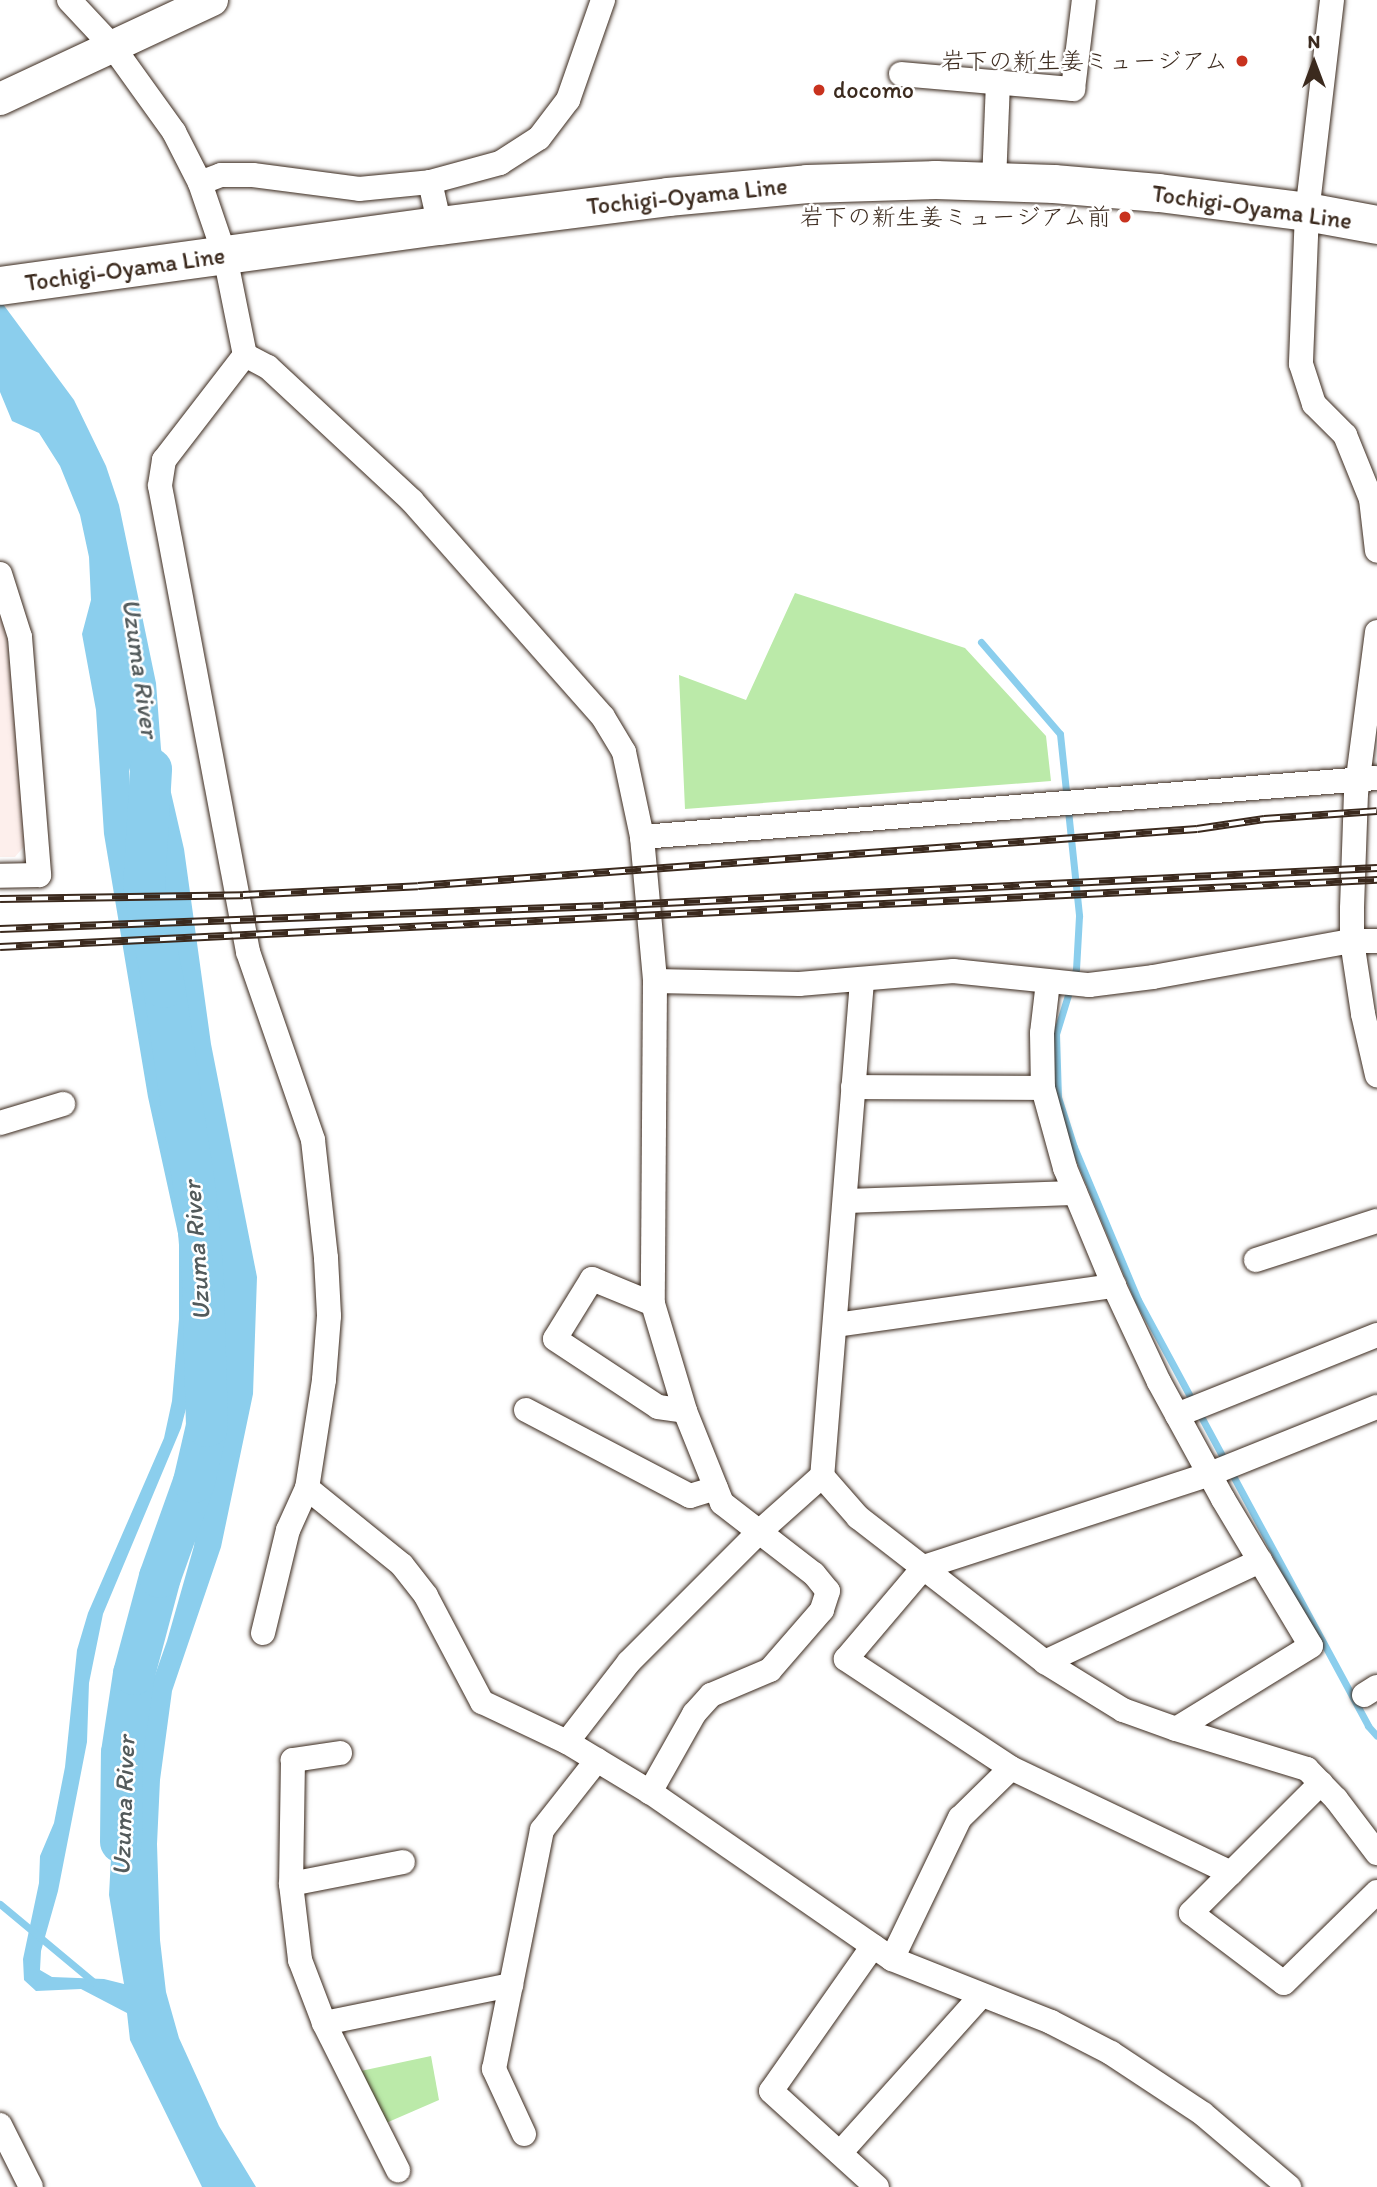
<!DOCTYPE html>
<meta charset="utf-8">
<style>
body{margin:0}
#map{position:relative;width:1377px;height:2187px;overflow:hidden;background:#fff;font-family:Itim,"Klee One",sans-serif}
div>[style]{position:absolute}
.built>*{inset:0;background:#fdefec}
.green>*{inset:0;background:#bbeaa9}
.water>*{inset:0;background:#8bceed}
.stream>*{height:7px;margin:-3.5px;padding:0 3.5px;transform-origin:3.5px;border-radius:3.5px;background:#8bceed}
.river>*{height:42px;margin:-21px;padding:0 21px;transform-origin:21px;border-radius:21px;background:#8bceed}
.roads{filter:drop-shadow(0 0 2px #3b2a1e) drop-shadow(0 0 2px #3b2a1e)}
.minor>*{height:24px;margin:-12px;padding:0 12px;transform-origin:12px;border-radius:12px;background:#fff}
.tertiary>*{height:32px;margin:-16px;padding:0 16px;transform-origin:16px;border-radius:16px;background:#fff}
.primary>*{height:38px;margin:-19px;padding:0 19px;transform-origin:19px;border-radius:19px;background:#fff}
.rail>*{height:8px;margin-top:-4px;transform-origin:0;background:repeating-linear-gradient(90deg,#fff 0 16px,#3b2a1e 0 32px);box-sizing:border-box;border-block:2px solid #3b2a1e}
.dots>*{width:19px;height:19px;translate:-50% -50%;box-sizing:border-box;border:4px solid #fff;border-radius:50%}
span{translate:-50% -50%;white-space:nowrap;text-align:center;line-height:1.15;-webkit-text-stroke:5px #fff;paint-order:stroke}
.poi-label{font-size:24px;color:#3b2a1e}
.right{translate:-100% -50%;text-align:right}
.left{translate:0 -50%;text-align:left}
.street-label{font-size:24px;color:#3b2a1e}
.water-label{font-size:26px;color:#535b5c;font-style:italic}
.north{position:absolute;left:1279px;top:28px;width:70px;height:70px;-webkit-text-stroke:5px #fff;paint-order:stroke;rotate:0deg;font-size:19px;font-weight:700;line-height:28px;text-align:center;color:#3b2a1e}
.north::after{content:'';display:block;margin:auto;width:24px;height:32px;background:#3b2a1e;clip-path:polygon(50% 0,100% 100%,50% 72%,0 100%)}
</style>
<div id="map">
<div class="built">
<div style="clip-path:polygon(0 613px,8px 641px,25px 845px,15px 857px,0 857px)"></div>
</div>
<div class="green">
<div style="clip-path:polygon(795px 593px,965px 648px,1046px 736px,1051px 781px,685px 809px,679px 675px,746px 700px)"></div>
<div style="clip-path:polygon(431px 2056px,439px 2100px,386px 2123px,356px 2072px)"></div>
</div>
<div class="water">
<div style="clip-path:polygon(evenodd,0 300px,74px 400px,106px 466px,119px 505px,156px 683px,161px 749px,184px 849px,211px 1044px,257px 1277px,253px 1394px,221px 1547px,172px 1691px,160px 1780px,157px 1844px,160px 1940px,166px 1992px,179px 2038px,219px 2126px,256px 2187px,202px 2187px,130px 2040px,127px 2013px,81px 1989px,36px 1991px,24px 1980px,23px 1959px,39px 1883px,40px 1856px,54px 1823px,65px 1767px,77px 1650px,88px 1613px,164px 1438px,172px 1401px,179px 1319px,179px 1238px,148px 1097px,104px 834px,96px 710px,82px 634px,91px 600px,89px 557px,80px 515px,60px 466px,39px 433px,12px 421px,0 392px,0 300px,129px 768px,151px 843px,191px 1093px,220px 1242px,223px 1344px,216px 1436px,198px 1511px,194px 1546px,167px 1641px,132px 1740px,113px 1821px,109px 1895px,124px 1984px,104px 1979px,52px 1977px,40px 1970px,41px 1951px,58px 1891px,87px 1742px,89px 1683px,103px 1614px,181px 1428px,191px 1389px,200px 1337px,193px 1201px,159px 1042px,154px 988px,132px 839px,129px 768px)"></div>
</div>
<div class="stream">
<div style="left:981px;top:642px;width:121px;rotate:49.3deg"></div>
<div style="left:1060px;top:734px;width:183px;rotate:84deg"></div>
<div style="left:1079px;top:916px;width:53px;rotate:93.2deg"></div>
<div style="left:1076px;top:969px;width:68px;rotate:107.1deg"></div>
<div style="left:1056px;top:1034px;width:63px;rotate:88.2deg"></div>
<div style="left:1058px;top:1097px;width:52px;rotate:72.3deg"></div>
<div style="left:1074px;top:1147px;width:166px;rotate:67.3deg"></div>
<div style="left:1138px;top:1300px;width:484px;rotate:61.6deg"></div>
<div style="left:1368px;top:1726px;width:13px;rotate:48deg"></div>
<div style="left:0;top:1904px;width:125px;rotate:39.8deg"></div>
</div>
<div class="river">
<div style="left:121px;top:1842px;width:89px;rotate:-89.4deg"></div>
<div style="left:122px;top:1753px;width:80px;rotate:-81.4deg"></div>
<div style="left:134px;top:1674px;width:100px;rotate:-75deg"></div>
<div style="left:160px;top:1577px;width:101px;rotate:-70.3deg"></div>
<div style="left:194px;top:1482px;width:57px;rotate:-76.9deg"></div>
<div style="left:207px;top:1426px;width:147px;rotate:-91.6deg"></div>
<div style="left:203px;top:1279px;width:81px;rotate:-94.9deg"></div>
<div style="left:196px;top:1198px;width:213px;rotate:-98.6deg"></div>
<div style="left:164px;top:987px;width:101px;rotate:-101.4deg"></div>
<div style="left:144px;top:888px;width:119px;rotate:-86.6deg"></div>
</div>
<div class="roads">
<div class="minor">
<div style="left:69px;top:0;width:64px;rotate:46.9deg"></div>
<div style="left:113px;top:47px;width:105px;rotate:54.3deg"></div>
<div style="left:174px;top:132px;width:57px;rotate:63deg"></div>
<div style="left:200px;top:183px;width:77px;rotate:71.1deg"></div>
<div style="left:225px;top:256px;width:101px;rotate:78.6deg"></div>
<div style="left:245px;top:355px;width:26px;rotate:28deg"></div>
<div style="left:268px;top:367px;width:197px;rotate:42.9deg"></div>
<div style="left:412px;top:501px;width:288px;rotate:48.5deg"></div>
<div style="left:603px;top:717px;width:41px;rotate:59deg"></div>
<div style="left:624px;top:752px;width:87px;rotate:78deg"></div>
<div style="left:642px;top:837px;width:145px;rotate:84.8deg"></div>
<div style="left:655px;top:981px;width:323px;rotate:90.4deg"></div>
<div style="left:653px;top:1304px;width:112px;rotate:73.3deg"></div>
<div style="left:685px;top:1411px;width:99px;rotate:68.1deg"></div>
<div style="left:722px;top:1503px;width:116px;rotate:37.7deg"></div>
<div style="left:814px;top:1574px;width:22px;rotate:51deg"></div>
<div style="left:828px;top:1591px;width:20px;rotate:108deg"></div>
<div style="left:822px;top:1610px;width:79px;rotate:130.9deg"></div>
<div style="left:770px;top:1670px;width:64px;rotate:157deg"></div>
<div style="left:711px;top:1695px;width:25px;rotate:132deg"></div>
<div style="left:694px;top:1714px;width:90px;rotate:119.4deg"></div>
<div style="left:1332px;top:0;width:213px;rotate:96.7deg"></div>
<div style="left:1307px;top:212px;width:152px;rotate:92.3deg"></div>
<div style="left:1301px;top:364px;width:42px;rotate:72deg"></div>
<div style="left:1314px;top:404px;width:44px;rotate:45deg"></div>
<div style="left:1345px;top:435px;width:69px;rotate:67.9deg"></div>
<div style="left:1371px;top:499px;width:52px;rotate:83.4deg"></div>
<div style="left:901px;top:74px;width:173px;rotate:5deg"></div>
<div style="left:1073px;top:89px;width:90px;rotate:-83deg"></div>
<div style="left:430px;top:182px;width:45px;rotate:77.2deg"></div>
<div style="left:994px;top:182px;width:100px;rotate:-87.7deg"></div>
<div style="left:200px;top:183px;width:22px;rotate:-21deg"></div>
<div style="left:221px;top:175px;width:32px"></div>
<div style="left:253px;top:175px;width:107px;rotate:7.5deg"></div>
<div style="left:359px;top:189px;width:71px;rotate:-5.6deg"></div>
<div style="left:430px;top:182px;width:73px;rotate:-15.2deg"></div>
<div style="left:500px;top:163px;width:46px;rotate:-32.7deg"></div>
<div style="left:539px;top:138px;width:48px;rotate:-52.7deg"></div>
<div style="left:568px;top:100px;width:106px;rotate:-70.7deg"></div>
<div style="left:245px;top:355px;width:133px;rotate:127.6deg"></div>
<div style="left:164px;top:460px;width:26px;rotate:99deg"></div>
<div style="left:160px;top:486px;width:474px;rotate:79.3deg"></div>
<div style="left:248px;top:952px;width:199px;rotate:70.9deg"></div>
<div style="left:313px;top:1140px;width:119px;rotate:83.7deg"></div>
<div style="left:326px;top:1258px;width:58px;rotate:87deg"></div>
<div style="left:329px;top:1316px;width:64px;rotate:94.5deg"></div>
<div style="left:324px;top:1380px;width:109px;rotate:98.9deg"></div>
<div style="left:307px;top:1488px;width:122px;rotate:39deg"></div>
<div style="left:402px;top:1565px;width:39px;rotate:52deg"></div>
<div style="left:426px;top:1596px;width:120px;rotate:62.2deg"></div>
<div style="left:482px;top:1702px;width:94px;rotate:25.2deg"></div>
<div style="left:567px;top:1742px;width:97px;rotate:31.1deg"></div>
<div style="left:650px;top:1792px;width:294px;rotate:34.6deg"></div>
<div style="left:892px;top:1959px;width:171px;rotate:21.6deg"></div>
<div style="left:1051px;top:2022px;width:68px;rotate:27.3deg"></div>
<div style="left:1111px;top:2053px;width:110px;rotate:33.5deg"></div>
<div style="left:1203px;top:2114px;width:113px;rotate:40.3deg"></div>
<div style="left:0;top:574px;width:66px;rotate:72.4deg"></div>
<div style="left:20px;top:637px;width:239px;rotate:85.4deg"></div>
<div style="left:39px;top:875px;width:39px;rotate:179deg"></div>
<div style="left:1377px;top:632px;width:162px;rotate:97.4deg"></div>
<div style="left:1356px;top:793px;width:116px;rotate:92deg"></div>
<div style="left:1352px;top:909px;width:32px;rotate:90deg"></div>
<div style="left:1352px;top:941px;width:74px;rotate:81.4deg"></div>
<div style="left:1363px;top:1014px;width:63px;rotate:77.1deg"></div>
<div style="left:642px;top:837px;width:737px;rotate:-4.59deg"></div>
<div style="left:655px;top:981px;width:144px;rotate:1.2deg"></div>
<div style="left:799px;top:984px;width:155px;rotate:-4.8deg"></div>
<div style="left:953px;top:971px;width:137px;rotate:5.9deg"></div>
<div style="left:1089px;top:985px;width:64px;rotate:-7.1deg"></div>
<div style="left:1153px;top:977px;width:202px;rotate:-10.3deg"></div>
<div style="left:1352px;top:941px;width:25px"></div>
<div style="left:862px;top:981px;width:497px;rotate:94.6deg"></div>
<div style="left:822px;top:1476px;width:55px;rotate:48.7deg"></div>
<div style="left:858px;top:1517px;width:237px;rotate:37.8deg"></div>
<div style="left:1045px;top:1662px;width:92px;rotate:31.6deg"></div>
<div style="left:1123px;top:1710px;width:56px;rotate:19.7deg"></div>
<div style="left:1048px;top:982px;width:51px;rotate:96.7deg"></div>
<div style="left:1042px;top:1033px;width:55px;rotate:89deg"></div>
<div style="left:1043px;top:1088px;width:83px;rotate:74.6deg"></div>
<div style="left:1065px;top:1168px;width:128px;rotate:67.4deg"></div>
<div style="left:1114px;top:1286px;width:106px;rotate:64.9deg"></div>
<div style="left:1159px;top:1382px;width:133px;rotate:61.3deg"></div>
<div style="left:1223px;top:1499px;width:171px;rotate:59.1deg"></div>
<div style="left:1311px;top:1646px;width:158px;rotate:148.4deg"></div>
<div style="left:1176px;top:1729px;width:137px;rotate:17deg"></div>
<div style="left:1307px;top:1769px;width:42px;rotate:46deg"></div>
<div style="left:1336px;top:1799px;width:68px;rotate:52.8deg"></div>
<div style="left:853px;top:1087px;width:190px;rotate:0.3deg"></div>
<div style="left:0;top:1123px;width:66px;rotate:-16.8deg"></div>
<div style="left:845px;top:1201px;width:230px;rotate:-2deg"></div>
<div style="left:1256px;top:1260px;width:127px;rotate:-17.9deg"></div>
<div style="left:653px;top:1304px;width:66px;rotate:-157.7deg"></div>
<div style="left:592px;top:1279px;width:70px;rotate:121.7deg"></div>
<div style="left:555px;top:1339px;width:123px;rotate:33.4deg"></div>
<div style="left:658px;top:1407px;width:27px;rotate:8deg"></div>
<div style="left:836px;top:1325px;width:281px;rotate:-8deg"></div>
<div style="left:526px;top:1410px;width:185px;rotate:27.7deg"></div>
<div style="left:690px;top:1496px;width:27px;rotate:-17deg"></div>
<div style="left:1177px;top:1415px;width:215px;rotate:-21.8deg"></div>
<div style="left:263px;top:1633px;width:106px;rotate:-76.4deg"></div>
<div style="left:288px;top:1530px;width:46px;rotate:-65.7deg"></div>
<div style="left:1045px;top:1662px;width:238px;rotate:-25.2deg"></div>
<div style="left:1364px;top:1695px;width:15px;rotate:-32deg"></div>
<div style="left:567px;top:1742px;width:101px;rotate:-52.2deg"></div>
<div style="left:629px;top:1662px;width:182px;rotate:-45deg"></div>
<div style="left:758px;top:1533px;width:86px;rotate:-41.7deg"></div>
<div style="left:340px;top:1753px;width:48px;rotate:171.5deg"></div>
<div style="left:293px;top:1760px;width:124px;rotate:90.9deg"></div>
<div style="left:291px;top:1884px;width:77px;rotate:83.2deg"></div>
<div style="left:300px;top:1960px;width:67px;rotate:69.1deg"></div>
<div style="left:324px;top:2023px;width:165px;rotate:63.3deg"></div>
<div style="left:1321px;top:1783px;width:184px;rotate:135deg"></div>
<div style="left:1191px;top:1913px;width:116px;rotate:37deg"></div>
<div style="left:1284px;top:1983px;width:130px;rotate:-44.4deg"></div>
<div style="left:1231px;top:1873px;width:244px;rotate:-154.5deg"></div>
<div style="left:1011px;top:1768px;width:198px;rotate:-146.6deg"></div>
<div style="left:846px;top:1659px;width:121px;rotate:-49.7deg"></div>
<div style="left:924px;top:1567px;width:301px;rotate:-18deg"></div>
<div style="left:1210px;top:1474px;width:180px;rotate:-21.9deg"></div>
<div style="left:291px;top:1884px;width:114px;rotate:-11.1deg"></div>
<div style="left:873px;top:1946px;width:177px;rotate:125.1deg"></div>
<div style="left:771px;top:2091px;width:143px;rotate:42.2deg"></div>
<div style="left:892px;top:1959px;width:157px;rotate:-64.3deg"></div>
<div style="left:960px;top:1818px;width:71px;rotate:-44.4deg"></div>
<div style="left:324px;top:2023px;width:191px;rotate:-11.5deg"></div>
<div style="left:0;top:2125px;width:69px;rotate:63.4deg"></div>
<div style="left:524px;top:2134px;width:72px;rotate:-114.8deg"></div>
<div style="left:494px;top:2069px;width:86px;rotate:-78.6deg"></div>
<div style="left:511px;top:1985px;width:158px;rotate:-78.7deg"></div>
<div style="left:542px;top:1830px;width:89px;rotate:-51.8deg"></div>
<div style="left:840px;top:2153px;width:212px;rotate:-48.1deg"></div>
</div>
<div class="tertiary">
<div style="left:0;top:99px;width:234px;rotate:-25deg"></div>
</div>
<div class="primary">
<div style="left:0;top:286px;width:444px;rotate:-7.8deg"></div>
<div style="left:440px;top:226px;width:230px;rotate:-7.2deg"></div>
<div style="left:668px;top:197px;width:140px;rotate:-5.3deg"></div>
<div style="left:807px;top:184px;width:129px;rotate:-1.8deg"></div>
<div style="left:936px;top:180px;width:118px;rotate:1.9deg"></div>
<div style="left:1054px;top:184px;width:105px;rotate:4.9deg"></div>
<div style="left:1159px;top:193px;width:149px;rotate:7.3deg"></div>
<div style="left:1307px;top:212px;width:71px;rotate:10.5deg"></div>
</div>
</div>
<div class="rail">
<div style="left:0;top:899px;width:243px;rotate:-0.9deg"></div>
<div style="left:243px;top:895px;width:175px;rotate:-2.9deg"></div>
<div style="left:418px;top:886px;width:781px;rotate:-4.18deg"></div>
<div style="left:1197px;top:829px;width:68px;rotate:-8.5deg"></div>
<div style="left:1264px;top:819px;width:113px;rotate:-4deg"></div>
<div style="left:0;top:929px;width:604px;rotate:-2.18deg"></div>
<div style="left:604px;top:906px;width:774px;rotate:-2.81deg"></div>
<div style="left:0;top:947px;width:1379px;rotate:-2.79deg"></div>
</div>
<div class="dots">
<div style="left:1242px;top:61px;background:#c8321e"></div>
<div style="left:819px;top:90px;background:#c8321e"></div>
<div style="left:1125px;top:217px;background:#c8321e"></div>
</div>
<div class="poi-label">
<span class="right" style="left:1228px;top:61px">岩下の新生姜ミュージアム</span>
<span class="left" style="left:833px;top:90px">docomo</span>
<span class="right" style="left:1111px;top:217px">岩下の新生姜ミュージアム前</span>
</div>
<div class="street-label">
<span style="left:687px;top:196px;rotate:-6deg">Tochigi-Oyama Line</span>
<span style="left:1252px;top:207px;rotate:8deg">Tochigi-Oyama Line</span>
<span style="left:125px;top:269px;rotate:-8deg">Tochigi-Oyama Line</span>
</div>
<div class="water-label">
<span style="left:140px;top:668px;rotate:82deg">Uzuma River</span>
<span style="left:197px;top:1251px;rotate:-94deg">Uzuma River</span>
<span style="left:124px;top:1806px;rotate:-88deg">Uzuma River</span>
</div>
<div class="north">N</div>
</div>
